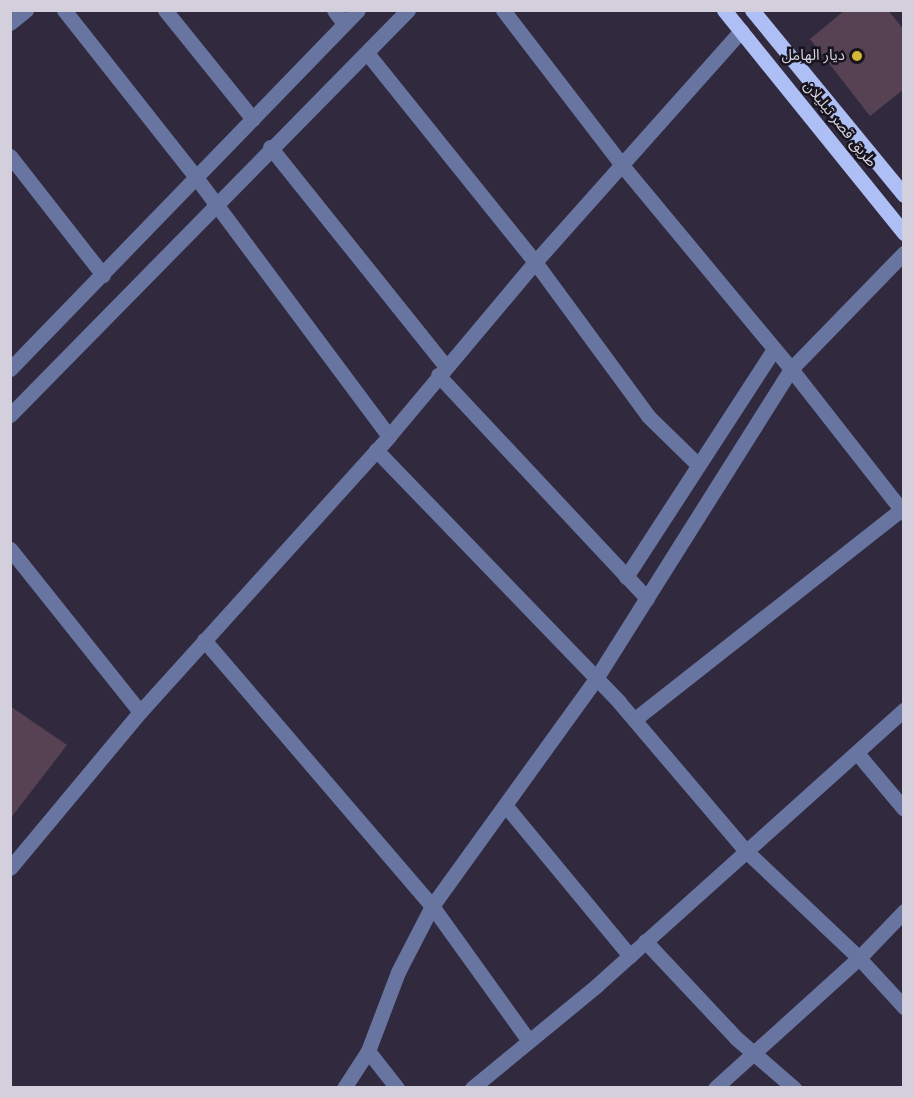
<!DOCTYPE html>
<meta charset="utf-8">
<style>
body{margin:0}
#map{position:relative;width:914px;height:1098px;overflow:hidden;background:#31293e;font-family:"Roboto Serif","Noto Sans Arabic",serif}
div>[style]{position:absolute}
.building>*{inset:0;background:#574254}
.minor>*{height:15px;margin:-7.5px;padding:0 7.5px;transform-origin:7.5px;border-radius:7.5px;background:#6775a0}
.major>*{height:15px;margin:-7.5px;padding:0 7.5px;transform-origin:7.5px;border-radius:7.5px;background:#adbff4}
.dots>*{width:16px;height:16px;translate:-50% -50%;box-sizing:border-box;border:3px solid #17141d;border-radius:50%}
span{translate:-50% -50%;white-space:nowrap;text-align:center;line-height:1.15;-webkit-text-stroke:5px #17141d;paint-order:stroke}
.poi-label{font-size:15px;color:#d4cfdd}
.right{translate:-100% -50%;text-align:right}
.street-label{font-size:15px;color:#d4cfdd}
.frame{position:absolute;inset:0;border:12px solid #d4cfdd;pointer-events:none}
</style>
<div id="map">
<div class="building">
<div style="clip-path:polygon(845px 10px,888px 10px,904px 30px,904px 89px,870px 116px,810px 39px)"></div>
<div style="clip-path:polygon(10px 706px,67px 745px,10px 819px)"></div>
</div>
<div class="minor">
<div style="left:64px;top:10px;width:211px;rotate:51.7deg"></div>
<div style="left:195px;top:176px;width:324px;rotate:53.3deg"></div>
<div style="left:165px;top:10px;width:140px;rotate:51.1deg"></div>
<div style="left:334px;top:10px;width:17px;rotate:54deg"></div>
<div style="left:503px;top:10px;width:194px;rotate:52.5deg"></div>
<div style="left:621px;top:164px;width:266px;rotate:50.3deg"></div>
<div style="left:791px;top:369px;width:183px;rotate:51.9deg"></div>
<div style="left:10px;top:23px;width:21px;rotate:-39deg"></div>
<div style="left:367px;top:53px;width:268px;rotate:51.2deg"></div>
<div style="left:535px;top:262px;width:191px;rotate:53.7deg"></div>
<div style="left:648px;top:416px;width:70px;rotate:44.4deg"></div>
<div style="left:270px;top:147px;width:282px;rotate:51.3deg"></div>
<div style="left:10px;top:156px;width:151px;rotate:52deg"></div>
<div style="left:10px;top:369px;width:500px;rotate:-45.9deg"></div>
<div style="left:438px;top:375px;width:306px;rotate:46.9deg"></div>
<div style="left:10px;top:415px;width:568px;rotate:-45.5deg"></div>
<div style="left:376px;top:450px;width:350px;rotate:46deg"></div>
<div style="left:619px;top:702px;width:196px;rotate:49.6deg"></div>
<div style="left:746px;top:851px;width:156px;rotate:43.4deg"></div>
<div style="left:859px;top:958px;width:67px;rotate:47.4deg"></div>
<div style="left:10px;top:549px;width:208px;rotate:51.4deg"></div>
<div style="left:626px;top:577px;width:272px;rotate:-57deg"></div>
<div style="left:204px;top:640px;width:350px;rotate:49.4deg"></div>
<div style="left:432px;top:906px;width:166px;rotate:54.3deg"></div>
<div style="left:635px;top:719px;width:338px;rotate:-38.2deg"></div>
<div style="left:857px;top:753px;width:73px;rotate:50deg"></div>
<div style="left:505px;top:805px;width:196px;rotate:50.4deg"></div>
<div style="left:10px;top:868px;width:203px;rotate:-50.2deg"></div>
<div style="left:140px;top:712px;width:372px;rotate:-47.9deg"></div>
<div style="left:389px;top:436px;width:227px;rotate:-50deg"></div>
<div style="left:535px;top:262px;width:310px;rotate:-48.3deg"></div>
<div style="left:645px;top:941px;width:133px;rotate:46.8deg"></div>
<div style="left:736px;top:1038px;width:77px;rotate:40.8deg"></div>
<div style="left:368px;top:1051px;width:47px;rotate:51.9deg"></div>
<div style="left:344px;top:1088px;width:44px;rotate:-57deg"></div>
<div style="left:368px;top:1051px;width:85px;rotate:-69.2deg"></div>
<div style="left:398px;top:972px;width:74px;rotate:-62.7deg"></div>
<div style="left:432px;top:906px;width:282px;rotate:-54.2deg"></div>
<div style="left:597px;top:677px;width:364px;rotate:-57.8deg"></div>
<div style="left:791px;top:369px;width:162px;rotate:-45.8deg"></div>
<div style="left:472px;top:1088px;width:161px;rotate:-39.4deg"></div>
<div style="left:596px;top:986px;width:414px;rotate:-41.9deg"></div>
<div style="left:715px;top:1088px;width:194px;rotate:-42.1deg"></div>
<div style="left:859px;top:958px;width:65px;rotate:-46.2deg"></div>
</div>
<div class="major">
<div style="left:724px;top:10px;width:287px;rotate:51.1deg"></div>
<div style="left:752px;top:10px;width:239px;rotate:50.6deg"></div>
</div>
<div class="dots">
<div style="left:857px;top:56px;background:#d5b535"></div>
</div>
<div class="poi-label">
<span class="right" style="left:845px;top:56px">ديار الهامل</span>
</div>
<div class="street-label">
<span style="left:840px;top:124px;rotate:51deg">طريق قصر تيليلان</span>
</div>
<div class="frame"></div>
</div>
